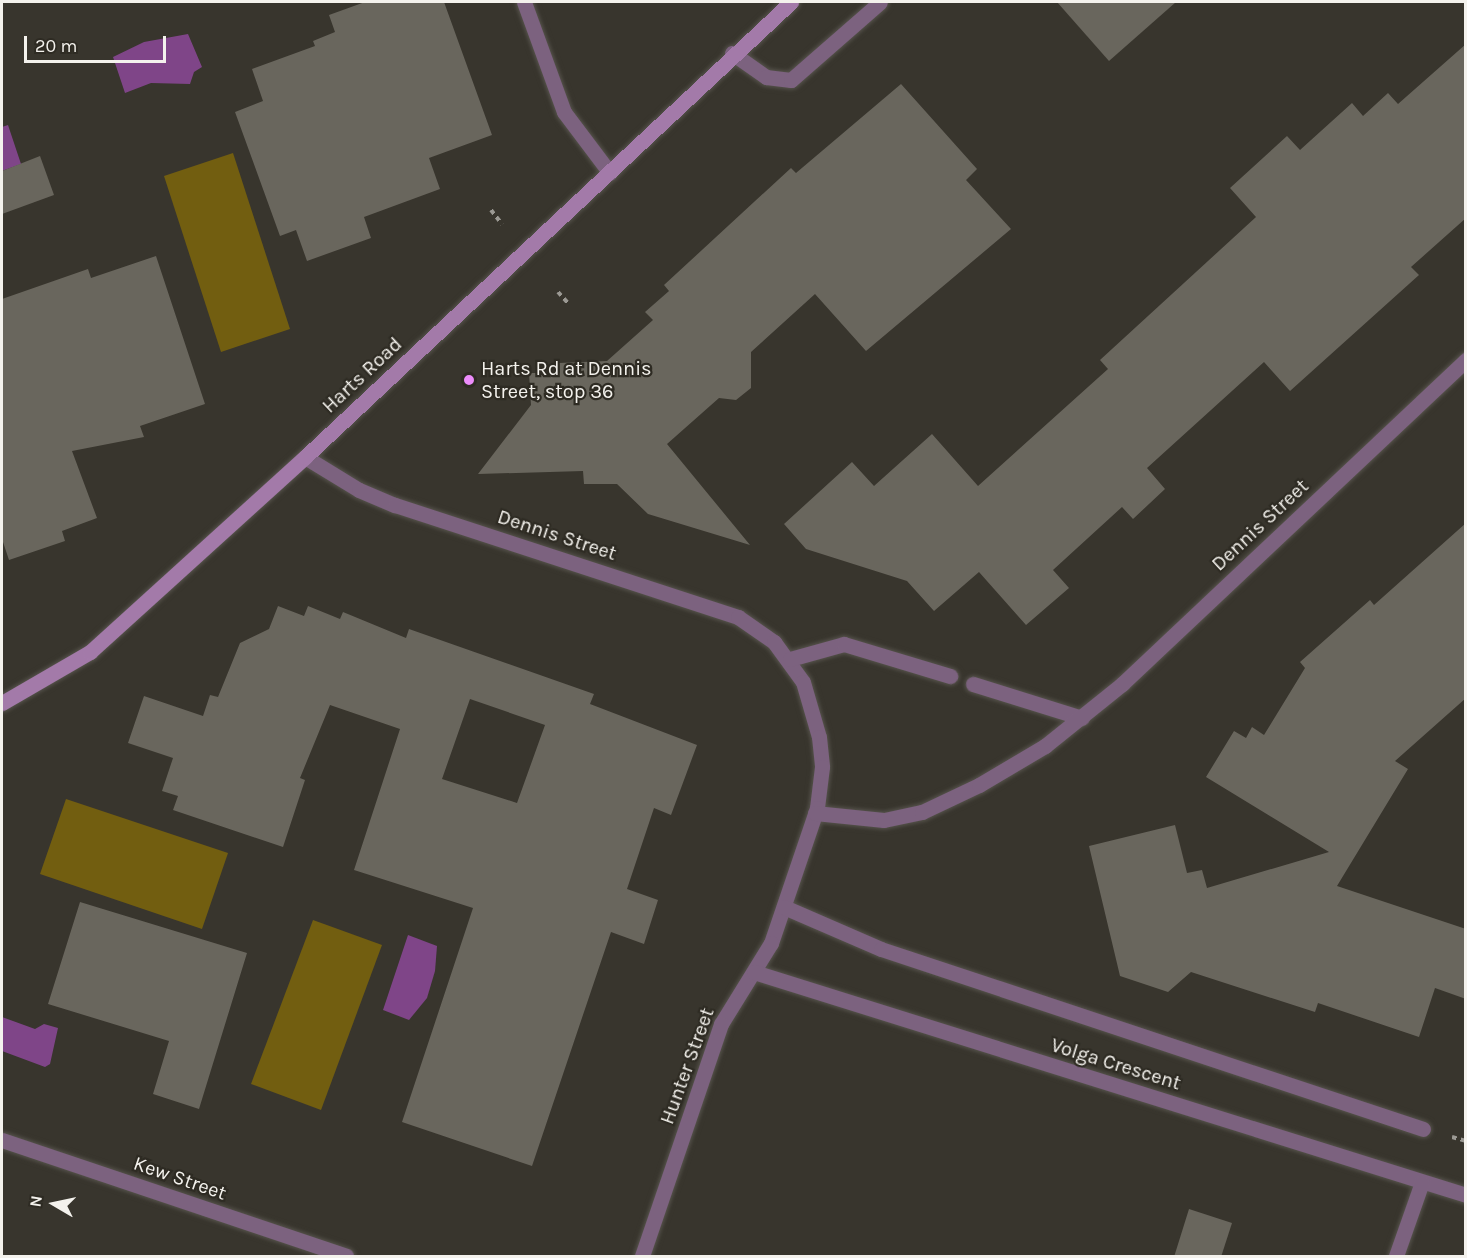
<!DOCTYPE html>
<style>
body{margin:0}
#map{position:relative;width:1467px;height:1258px;overflow:hidden;background:#38352d;font-family:Karla,sans-serif}
div>[style]{position:absolute}
.green>*{inset:0;background:#725e10}
.water>*{inset:0;background:#7f4588}
.building>*{inset:0;background:#69665d}
.path>*{height:4px;margin-top:-2px;transform-origin:0;background:repeating-linear-gradient(90deg,#9b9993 0 4.5px,transparent 0 9px)}
.roads{filter:drop-shadow(0 0 2px #56534c) drop-shadow(0 0 2px #56534c)}
.street>*{height:15px;margin:-7.5px;padding:0 7.5px;transform-origin:7.5px;border-radius:7.5px;background:#7c627f}
.secondary>*{height:15px;margin:-7.5px;padding:0 7.5px;transform-origin:7.5px;border-radius:7.5px;background:#a37aa9}
.dots>*{width:16px;height:16px;translate:-50% -50%;box-sizing:border-box;border:3px solid #2e2b23;border-radius:50%}
span{translate:-50% -50%;white-space:nowrap;text-align:center;line-height:1.15;-webkit-text-stroke:4.5px #2e2b23;paint-order:stroke}
.poi-label{font-size:20px;color:#f4f2ed}
.left{translate:0 -50%;text-align:left}
.street-label{font-size:20px;color:#f4f2ed}
.frame{position:absolute;inset:0;border:3px solid #f4f2ed;pointer-events:none}
.north{position:absolute;left:24px;top:1174px;width:60px;height:60px;-webkit-text-stroke:4px #2e2b23;paint-order:stroke;rotate:279deg;font-size:16px;font-weight:700;line-height:24px;text-align:center;color:#f4f2ed}
.north::after{content:'';display:block;margin:auto;width:21px;height:27px;background:#f4f2ed;clip-path:polygon(50% 0,100% 100%,50% 72%,0 100%)}
.scale{position:absolute;left:24px;top:36px;width:142px;height:27px;box-sizing:border-box;border:3px solid #f4f2ed;border-top:0;padding-left:8px;font-size:18px;line-height:21px;white-space:nowrap;color:#f4f2ed;-webkit-text-stroke:4px #2e2b23;paint-order:stroke}
</style>
<div id="map">
<div class="green">
<div style="clip-path:polygon(233px 153px,290px 329px,221px 352px,164px 176px)"></div>
<div style="clip-path:polygon(66px 799px,228px 853px,202px 929px,40px 874px)"></div>
<div style="clip-path:polygon(313px 920px,382px 945px,321px 1110px,251px 1084px)"></div>
</div>
<div class="water">
<div style="clip-path:polygon(188px 34px,202px 67px,194px 72px,190px 84px,151px 83px,125px 93px,113px 57px,144px 42px)"></div>
<div style="clip-path:polygon(8px 125px,21px 164px,2px 171px,2px 127px)"></div>
<div style="clip-path:polygon(408px 935px,437px 946px,435px 971px,427px 998px,409px 1020px,383px 1010px)"></div>
<div style="clip-path:polygon(2px 1017px,35px 1029px,44px 1024px,58px 1028px,50px 1064px,45px 1067px,2px 1051px)"></div>
</div>
<div class="building">
<div style="clip-path:polygon(365px 2px,444px 2px,492px 135px,429px 158px,440px 189px,364px 217px,371px 238px,307px 261px,296px 230px,280px 236px,235px 112px,263px 101px,252px 69px,315px 46px,313px 41px,335px 32px,329px 15px)"></div>
<div style="clip-path:polygon(1057px 2px,1176px 2px,1109px 61px)"></div>
<div style="clip-path:polygon(1466px 44px,1466px 218px,1411px 267px,1419px 275px,1290px 391px,1264px 362px,1147px 468px,1165px 489px,1133px 519px,1122px 507px,1053px 570px,1069px 588px,1026px 625px,979px 572px,934px 611px,907px 581px,806px 549px,784px 524px,852px 462px,874px 486px,932px 434px,978px 486px,1108px 369px,1100px 360px,1256px 217px,1230px 188px,1287px 136px,1300px 150px,1352px 103px,1363px 116px,1388px 93px,1398px 104px)"></div>
<div style="clip-path:polygon(901px 84px,977px 169px,966px 180px,1011px 229px,866px 351px,815px 294px,751px 352px,751px 388px,736px 400px,719px 398px,667px 444px,750px 545px,648px 514px,617px 484px,584px 484px,583px 471px,478px 474px,531px 405px,529px 373px,560px 373px,559px 363px,607px 361px,653px 320px,645px 312px,669px 291px,664px 285px,791px 168px,796px 173px)"></div>
<div style="clip-path:polygon(40px 156px,54px 195px,2px 214px,2px 171px)"></div>
<div style="clip-path:polygon(156px 256px,205px 404px,140px 426px,144px 437px,72px 451px,97px 518px,62px 531px,65px 541px,9px 560px,2px 539px,2px 299px,88px 269px,91px 278px)"></div>
<div style="clip-path:polygon(1466px 523px,1466px 698px,1395px 761px,1408px 769px,1337px 886px,1466px 929px,1466px 999px,1435px 988px,1419px 1037px,1318px 1003px,1315px 1012px,1191px 972px,1168px 992px,1120px 976px,1089px 846px,1175px 825px,1187px 873px,1202px 870px,1207px 888px,1329px 852px,1206px 777px,1234px 731px,1246px 738px,1252px 727px,1264px 735px,1305px 668px,1300px 662px,1370px 600px,1374px 605px)"></div>
<div style="clip-path:polygon(evenodd,278px 606px,304px 616px,308px 606px,340px 619px,343px 612px,406px 638px,409px 629px,594px 694px,590px 704px,697px 745px,671px 815px,654px 808px,627px 889px,658px 900px,644px 944px,611px 932px,532px 1166px,402px 1122px,473px 908px,354px 870px,400px 729px,330px 705px,300px 778px,305px 780px,283px 847px,173px 810px,178px 796px,162px 791px,173px 758px,128px 743px,144px 696px,203px 716px,210px 695px,218px 697px,240px 643px,269px 629px,278px 606px,470px 699px,545px 725px,517px 803px,442px 779px,470px 699px)"></div>
<div style="clip-path:polygon(80px 902px,247px 953px,199px 1109px,153px 1094px,169px 1041px,48px 1004px)"></div>
<div style="clip-path:polygon(1189px 1209px,1232px 1223px,1221px 1257px,1174px 1257px)"></div>
</div>
<div class="path">
<div style="left:491px;top:210px;width:18px;rotate:52deg"></div>
<div style="left:558px;top:292px;width:15px;rotate:48deg"></div>
<div style="left:1452px;top:1137px;width:15px;rotate:16deg"></div>
</div>
<div class="roads">
<div class="street">
<div style="left:524px;top:2px;width:117px;rotate:70deg"></div>
<div style="left:564px;top:112px;width:76px;rotate:53deg"></div>
<div style="left:732px;top:53px;width:42px;rotate:35.2deg"></div>
<div style="left:766px;top:77px;width:25px;rotate:7deg"></div>
<div style="left:791px;top:80px;width:118px;rotate:-41.2deg"></div>
<div style="left:305px;top:457px;width:63px;rotate:31.4deg"></div>
<div style="left:359px;top:490px;width:39px;rotate:23deg"></div>
<div style="left:395px;top:505px;width:361px;rotate:18.1deg"></div>
<div style="left:738px;top:617px;width:44px;rotate:34.8deg"></div>
<div style="left:774px;top:642px;width:49px;rotate:54.1deg"></div>
<div style="left:803px;top:682px;width:57px;rotate:73.8deg"></div>
<div style="left:819px;top:737px;width:30px;rotate:84deg"></div>
<div style="left:822px;top:767px;width:41px;rotate:97deg"></div>
<div style="left:817px;top:808px;width:143px;rotate:108.8deg"></div>
<div style="left:771px;top:943px;width:95px;rotate:121.7deg"></div>
<div style="left:721px;top:1024px;width:245px;rotate:108.8deg"></div>
<div style="left:790px;top:659px;width:56px;rotate:-15.5deg"></div>
<div style="left:844px;top:644px;width:111px;rotate:16.8deg"></div>
<div style="left:973px;top:684px;width:114px;rotate:17.3deg"></div>
<div style="left:815px;top:813px;width:69px;rotate:5.8deg"></div>
<div style="left:884px;top:820px;width:39px;rotate:-12deg"></div>
<div style="left:922px;top:812px;width:63px;rotate:-25.3deg"></div>
<div style="left:979px;top:785px;width:77px;rotate:-30.6deg"></div>
<div style="left:1045px;top:746px;width:99px;rotate:-38.8deg"></div>
<div style="left:1122px;top:684px;width:473px;rotate:-43.3deg"></div>
<div style="left:784px;top:907px;width:106px;rotate:23.4deg"></div>
<div style="left:881px;top:949px;width:571px;rotate:18.37deg"></div>
<div style="left:754px;top:972px;width:746px;rotate:17.39deg"></div>
<div style="left:2px;top:1140px;width:363px;rotate:18.6deg"></div>
<div style="left:1396px;top:1256px;width:78px;rotate:-70.6deg"></div>
</div>
<div class="secondary">
<div style="left:2px;top:703px;width:102px;rotate:-30.1deg"></div>
<div style="left:90px;top:652px;width:290px;rotate:-42.2deg"></div>
<div style="left:305px;top:457px;width:666px;rotate:-43.11deg"></div>
</div>
</div>
<div class="dots">
<div style="left:469px;top:380px;background:#ec8cfa"></div>
</div>
<div class="poi-label">
<span class="left" style="left:481px;top:380px">Harts Rd at Dennis<br>Street, stop 36</span>
</div>
<div class="street-label">
<span style="left:362px;top:375px;rotate:-43deg">Harts Road</span>
<span style="left:1260px;top:525px;rotate:-43deg">Dennis Street</span>
<span style="left:557px;top:535px;rotate:18deg">Dennis Street</span>
<span style="left:1116px;top:1064px;rotate:17deg">Volga Crescent</span>
<span style="left:687px;top:1066px;rotate:-70deg">Hunter Street</span>
<span style="left:180px;top:1178px;rotate:19deg">Kew Street</span>
</div>
<div class="frame"></div>
<div class="north">N</div>
<div class="scale">20 m</div>
</div>
